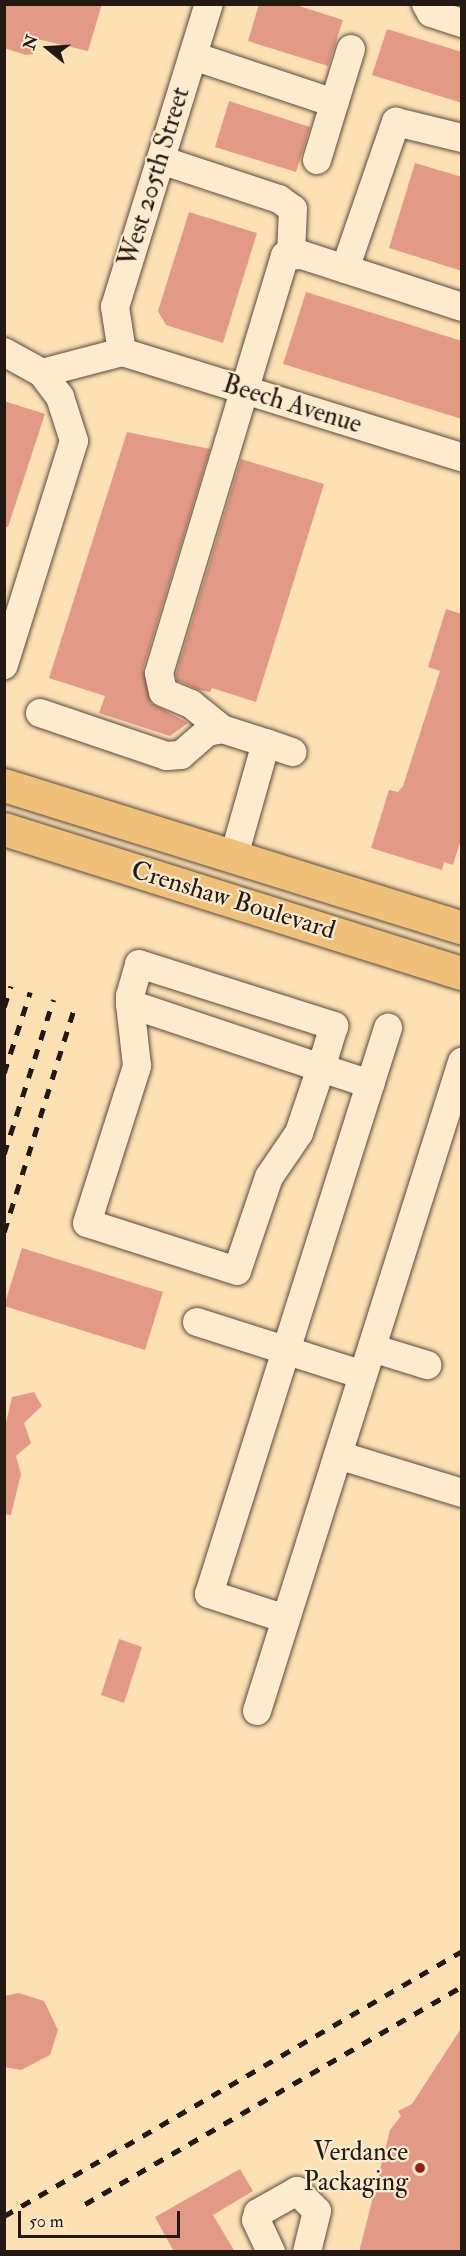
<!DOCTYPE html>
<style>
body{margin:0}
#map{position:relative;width:466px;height:2256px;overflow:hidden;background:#fee0b5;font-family:"IM FELL Double Pica",serif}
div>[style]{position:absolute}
.building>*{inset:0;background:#e29986}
.roads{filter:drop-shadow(0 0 2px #5a4b3b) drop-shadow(0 0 2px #5a4b3b)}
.minor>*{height:28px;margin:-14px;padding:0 14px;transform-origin:14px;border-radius:14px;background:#feebcf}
.major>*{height:33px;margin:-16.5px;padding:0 16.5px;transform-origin:16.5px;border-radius:16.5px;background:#efc07a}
.rail>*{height:4.5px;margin-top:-2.25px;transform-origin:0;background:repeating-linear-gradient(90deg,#231912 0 10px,transparent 0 20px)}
.dots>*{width:16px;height:16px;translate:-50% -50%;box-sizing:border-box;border:3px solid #feebcf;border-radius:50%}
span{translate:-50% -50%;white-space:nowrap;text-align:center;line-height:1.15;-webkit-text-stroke:4.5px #feebcf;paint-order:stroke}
.street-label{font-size:26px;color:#231912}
.poi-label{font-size:26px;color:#231912}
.right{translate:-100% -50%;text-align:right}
.frame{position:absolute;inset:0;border:6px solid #231912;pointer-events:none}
.north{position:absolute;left:18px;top:18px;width:60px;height:60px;-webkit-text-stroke:4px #feebcf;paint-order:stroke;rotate:288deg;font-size:16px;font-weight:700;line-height:24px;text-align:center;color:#231912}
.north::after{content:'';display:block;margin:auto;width:21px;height:27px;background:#231912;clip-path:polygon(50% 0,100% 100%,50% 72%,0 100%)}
.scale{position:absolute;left:18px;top:2211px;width:162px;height:27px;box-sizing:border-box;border:3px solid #231912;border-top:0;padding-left:8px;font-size:18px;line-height:21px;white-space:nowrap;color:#231912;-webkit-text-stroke:4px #feebcf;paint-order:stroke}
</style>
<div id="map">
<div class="building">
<div style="clip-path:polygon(4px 4px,102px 4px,88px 51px,37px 39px,33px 54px,26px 55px,4px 48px)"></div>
<div style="clip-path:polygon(259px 4px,293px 4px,343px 20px,328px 66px,248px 41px)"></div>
<div style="clip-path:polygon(387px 29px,462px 52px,462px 103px,372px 75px)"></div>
<div style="clip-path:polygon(229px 101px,310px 127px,296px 172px,215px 147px)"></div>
<div style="clip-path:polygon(415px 163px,462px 177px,462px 271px,389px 248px)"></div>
<div style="clip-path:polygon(189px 212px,257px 233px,223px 343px,166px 325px,158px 311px)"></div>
<div style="clip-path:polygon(306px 292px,462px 341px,462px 419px,283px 364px)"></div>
<div style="clip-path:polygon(4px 401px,45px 414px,8px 527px,4px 527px)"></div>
<div style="clip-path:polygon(127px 432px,210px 449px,143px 669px,151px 703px,188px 723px,170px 736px,99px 713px,105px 696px,49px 678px)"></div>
<div style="clip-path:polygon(241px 459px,324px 484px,256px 702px,212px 688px,210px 692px,199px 690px,177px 680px,176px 674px)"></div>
<div style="clip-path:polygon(446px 609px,462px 614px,462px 836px,453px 865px,444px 862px,442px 870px,371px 848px,389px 790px,398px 792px,403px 786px,440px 671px,428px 667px)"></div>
<div style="clip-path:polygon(22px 1248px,163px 1292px,145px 1350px,4px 1306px)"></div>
<div style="clip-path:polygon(34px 1392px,42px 1406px,24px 1423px,31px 1443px,16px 1456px,21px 1474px,11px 1515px,4px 1514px,4px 1431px,12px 1397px)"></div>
<div style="clip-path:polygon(119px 1639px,142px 1647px,124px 1703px,101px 1695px)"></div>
<div style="clip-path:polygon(19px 1993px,44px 2001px,58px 2030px,50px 2055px,21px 2070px,4px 2067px,4px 1996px)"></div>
<div style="clip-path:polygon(462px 2027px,462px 2252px,359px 2252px,390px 2130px,401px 2116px,398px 2111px,412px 2104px)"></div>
<div style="clip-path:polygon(240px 2169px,253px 2191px,213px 2215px,235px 2252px,174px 2252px,155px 2217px)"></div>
</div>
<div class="roads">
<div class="minor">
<div style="left:426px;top:4px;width:10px;rotate:61deg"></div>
<div style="left:431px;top:13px;width:33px;rotate:18deg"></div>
<div style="left:193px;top:56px;width:149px;rotate:18.4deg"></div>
<div style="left:161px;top:160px;width:124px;rotate:18.3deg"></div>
<div style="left:279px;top:199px;width:17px;rotate:36deg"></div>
<div style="left:293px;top:209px;width:46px;rotate:92.5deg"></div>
<div style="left:317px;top:160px;width:116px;rotate:-73deg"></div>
<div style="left:345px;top:269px;width:156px;rotate:-70.9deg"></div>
<div style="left:396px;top:122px;width:68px;rotate:13.6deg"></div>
<div style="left:4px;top:352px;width:43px;rotate:28.9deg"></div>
<div style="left:42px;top:373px;width:30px;rotate:53deg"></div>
<div style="left:60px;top:397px;width:46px;rotate:72.3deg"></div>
<div style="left:74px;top:441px;width:235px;rotate:107.4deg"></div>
<div style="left:122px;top:352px;width:46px;rotate:-98.8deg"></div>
<div style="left:115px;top:307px;width:317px;rotate:-72.8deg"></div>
<div style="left:122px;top:352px;width:356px;rotate:17.2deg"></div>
<div style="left:42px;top:373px;width:83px;rotate:-14.7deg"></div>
<div style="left:40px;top:713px;width:133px;rotate:18.8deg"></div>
<div style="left:166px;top:756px;width:15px;rotate:-4deg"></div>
<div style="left:181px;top:755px;width:35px;rotate:-41deg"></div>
<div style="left:207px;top:732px;width:15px;rotate:-11deg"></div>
<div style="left:222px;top:729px;width:46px;rotate:17.7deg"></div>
<div style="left:222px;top:729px;width:40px;rotate:-141deg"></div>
<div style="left:191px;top:704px;width:30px;rotate:-157deg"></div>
<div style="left:163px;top:692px;width:19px;rotate:-102deg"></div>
<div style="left:159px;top:673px;width:436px;rotate:-73.2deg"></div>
<div style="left:285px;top:256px;width:17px;rotate:-3deg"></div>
<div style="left:302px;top:255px;width:168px;rotate:18deg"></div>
<div style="left:234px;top:856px;width:117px;rotate:-74.2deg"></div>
<div style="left:266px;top:743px;width:28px;rotate:19deg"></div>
<div style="left:130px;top:1004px;width:201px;rotate:18.5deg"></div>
<div style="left:321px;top:1068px;width:69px;rotate:108.7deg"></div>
<div style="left:299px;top:1133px;width:53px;rotate:124.3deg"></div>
<div style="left:269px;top:1177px;width:99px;rotate:108.8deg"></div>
<div style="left:237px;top:1271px;width:157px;rotate:-162.3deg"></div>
<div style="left:87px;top:1223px;width:165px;rotate:-72.3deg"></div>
<div style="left:137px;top:1066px;width:62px;rotate:-96.4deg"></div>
<div style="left:130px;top:1004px;width:8px;rotate:-90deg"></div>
<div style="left:130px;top:996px;width:33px;rotate:-74deg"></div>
<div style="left:139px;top:964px;width:205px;rotate:17.6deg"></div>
<div style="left:334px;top:1026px;width:44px;rotate:107.2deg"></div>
<div style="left:321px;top:1068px;width:52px;rotate:18.1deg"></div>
<div style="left:197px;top:1322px;width:174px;rotate:17.7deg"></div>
<div style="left:372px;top:1348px;width:58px;rotate:17.2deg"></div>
<div style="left:338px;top:1455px;width:130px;rotate:17deg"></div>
<div style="left:286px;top:1619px;width:81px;rotate:-162deg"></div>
<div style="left:209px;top:1594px;width:594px;rotate:-72.45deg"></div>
<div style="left:257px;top:1711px;width:681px;rotate:-72.47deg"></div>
<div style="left:271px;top:2252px;width:35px;rotate:-115deg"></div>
<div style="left:256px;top:2220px;width:7px;rotate:-74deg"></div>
<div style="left:258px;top:2213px;width:45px;rotate:-29.4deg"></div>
<div style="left:297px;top:2191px;width:28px;rotate:45deg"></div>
<div style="left:317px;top:2211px;width:42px;rotate:103.7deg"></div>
</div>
<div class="major">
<div style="left:4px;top:785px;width:480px;rotate:17.3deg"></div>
<div style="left:4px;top:829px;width:480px;rotate:17.5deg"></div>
</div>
</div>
<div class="rail">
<div style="left:4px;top:1007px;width:22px;rotate:-72deg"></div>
<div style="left:4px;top:1073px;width:85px;rotate:-72.2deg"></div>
<div style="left:4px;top:1154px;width:162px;rotate:-72.3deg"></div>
<div style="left:4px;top:1232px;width:237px;rotate:-72.6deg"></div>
<div style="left:85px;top:2204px;width:435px;rotate:-30deg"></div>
<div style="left:4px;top:2216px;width:529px;rotate:-30.05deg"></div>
</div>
<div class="dots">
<div style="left:420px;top:2168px;background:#8f2418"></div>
</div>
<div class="street-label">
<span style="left:155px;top:177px;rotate:-73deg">West 205th Street</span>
<span style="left:292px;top:405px;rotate:17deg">Beech Avenue</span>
<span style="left:233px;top:901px;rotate:17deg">Crenshaw Boulevard</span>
</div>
<div class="poi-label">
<span class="right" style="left:408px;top:2168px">Verdance<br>Packaging</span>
</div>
<div class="frame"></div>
<div class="north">N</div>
<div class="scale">50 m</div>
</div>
